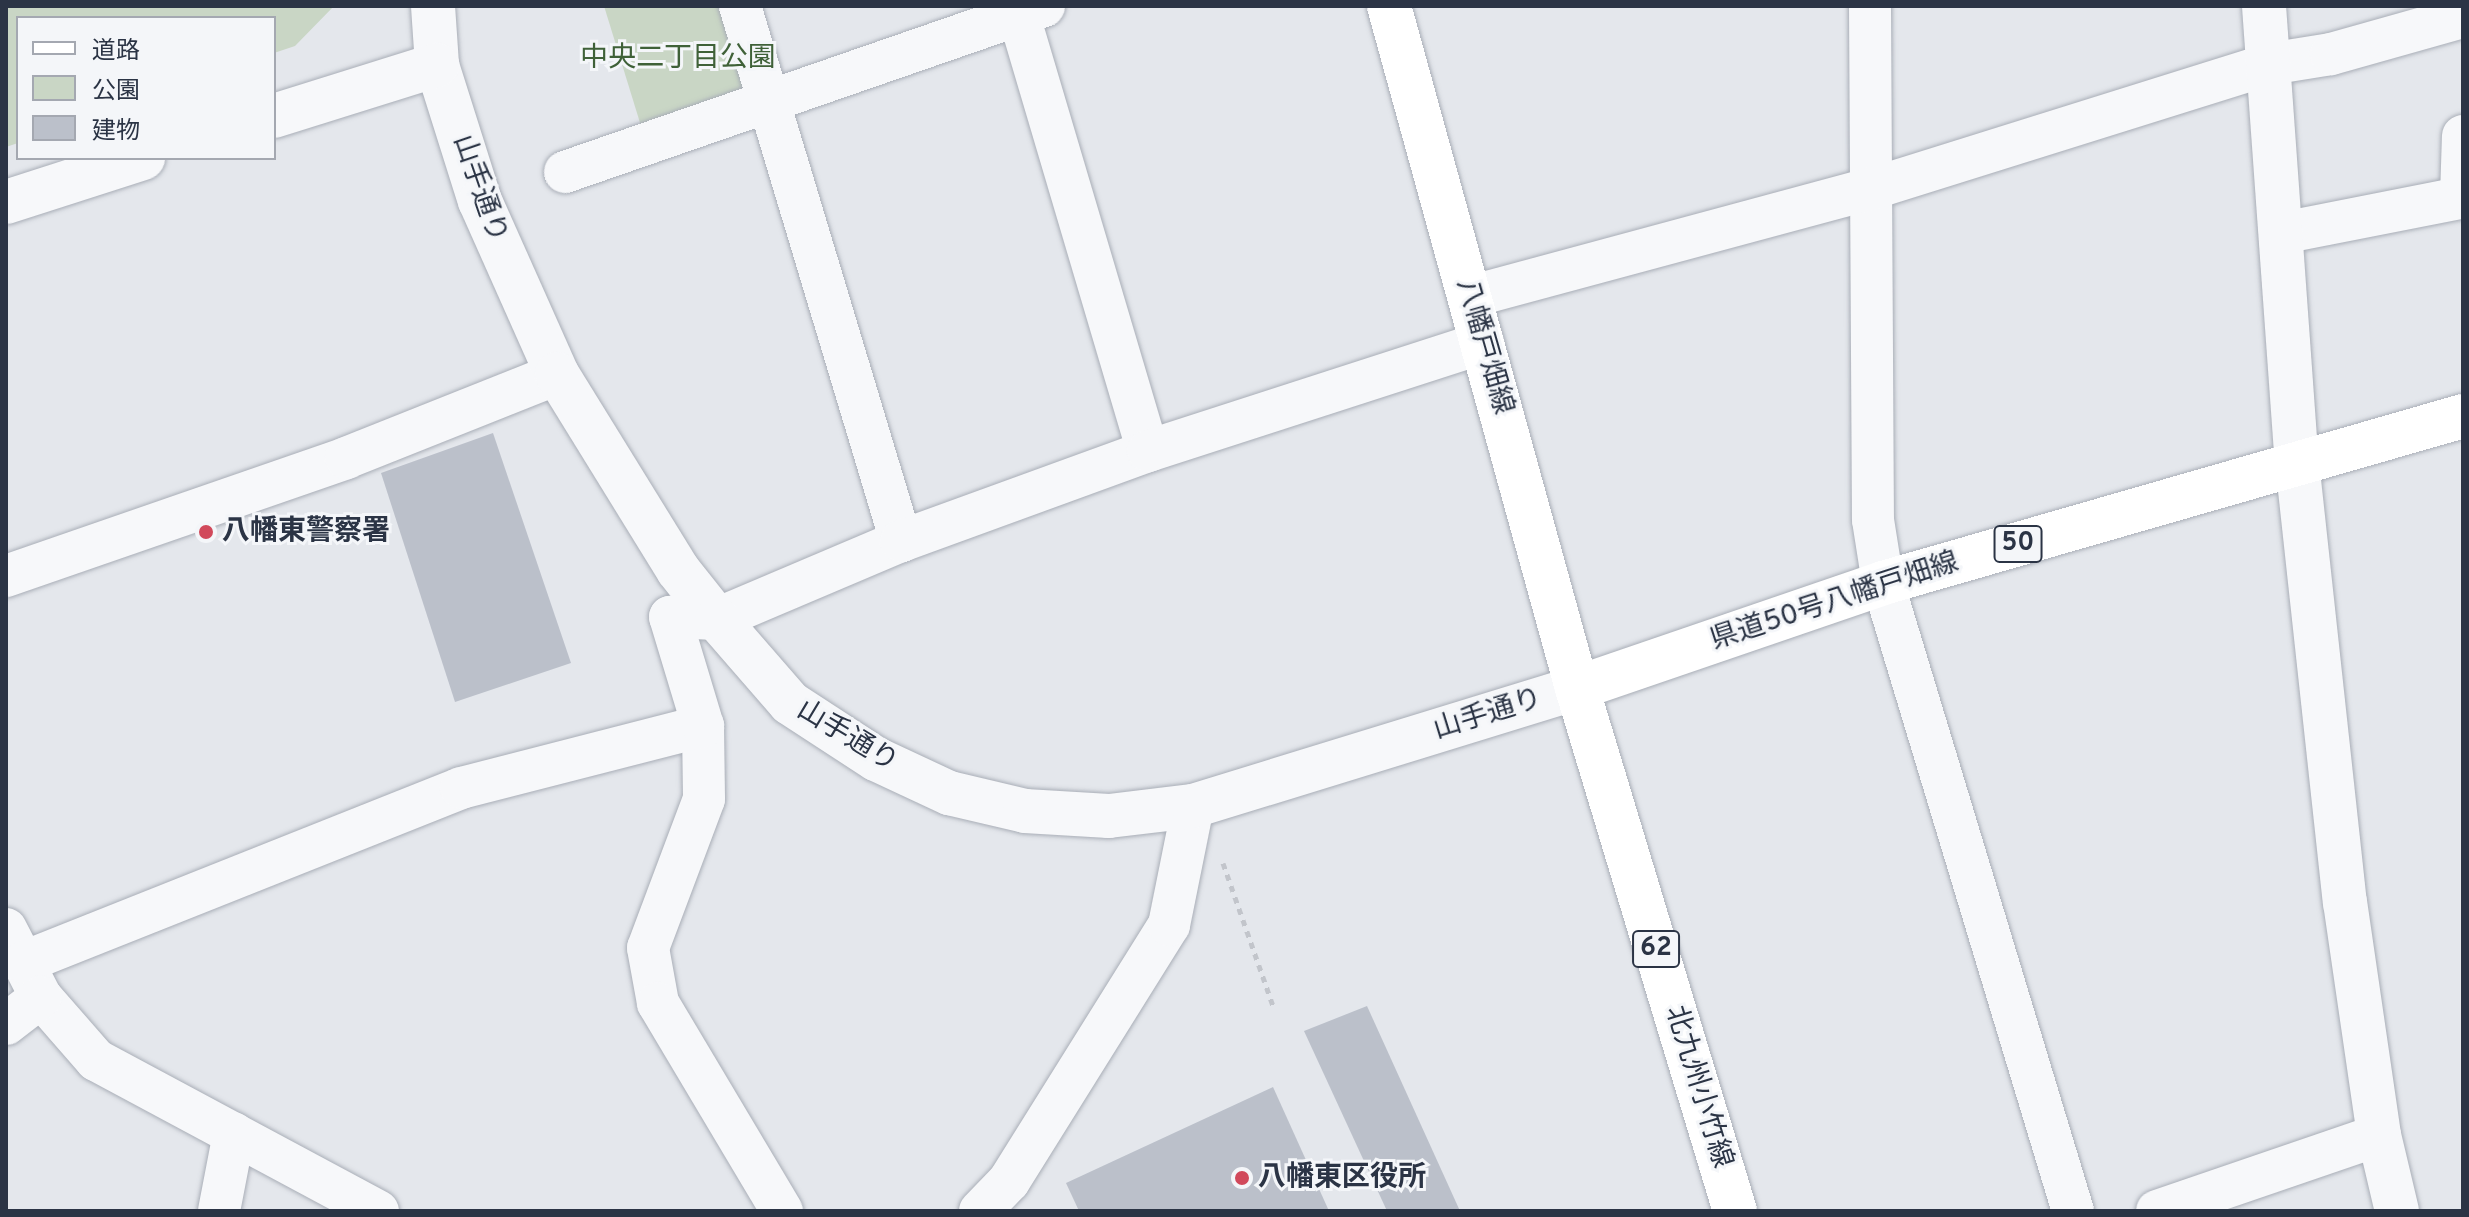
<!DOCTYPE html>
<meta charset="utf-8">
<style>
body{margin:0}
#map{position:relative;width:2469px;height:1217px;overflow:hidden;background:#e4e7ec;font-family:Overpass,"Noto Sans JP",sans-serif}
div>[style]{position:absolute}
.green>*{inset:0;background:#c9d6c5}
.building>*{inset:0;background:#bbc0ca}
.path>*{height:5px;margin-top:-2.5px;transform-origin:0;background:repeating-linear-gradient(90deg,#c2c5cb 0 6px,transparent 0 12px)}
.roads{filter:drop-shadow(0 0 2px #a9aeb7) drop-shadow(0 0 2px #a9aeb7)}
.minor>*{height:42px;margin:-21px;padding:0 21px;transform-origin:21px;border-radius:21px;background:#f7f8fa}
.tertiary>*{height:44px;margin:-22px;padding:0 22px;transform-origin:22px;border-radius:22px;background:#f7f8fa}
.primary>*{height:44px;margin:-22px;padding:0 22px;transform-origin:22px;border-radius:22px;background:#fff}
.dots>*{width:22px;height:22px;translate:-50% -50%;box-sizing:border-box;border:4px solid #f4f6f9;border-radius:50%}
span{translate:-50% -50%;white-space:nowrap;text-align:center;line-height:1.15;-webkit-text-stroke:6px #f4f6f9;paint-order:stroke}
.shield-label span{padding:2px 6px;background:#f4f6f9;border:2px solid;border-radius:6px;-webkit-text-stroke-width:0}
.shield-label{font-size:26px;color:#2b3445;font-weight:700}
.park-label{font-size:28px;color:#3f6138}
.street-label{font-size:28px;color:#2b3445}
.poi-label{font-size:28px;color:#2b3445;font-weight:700}
.left{translate:0 -50%;text-align:left}
.frame{position:absolute;inset:0;border:8px solid #2b3445;pointer-events:none}
.legend{position:absolute;left:16px;top:16px;width:260px;height:144px;box-sizing:border-box;background:#f4f6f9;border:2px solid #a4a8b1;margin:0;padding:10px 14px;list-style:none;font-size:24px;color:#2b3445}
.legend li{display:flex;align-items:center;gap:16px;height:40px}
.legend b{width:40px;border:2px solid #a4a8b1}
</style>
<div id="map">
<div class="green">
<div style="clip-path:polygon(6px 6px,334px 6px,295px 46px,274px 53px,274px 18px,18px 18px,18px 143px,6px 147px)"></div>
<div style="clip-path:polygon(604px 6px,721px 6px,747px 93px,641px 126px)"></div>
</div>
<div class="building">
<div style="clip-path:polygon(493px 433px,571px 663px,455px 702px,381px 473px)"></div>
<div style="clip-path:polygon(1367px 1006px,1460px 1211px,1387px 1211px,1304px 1031px)"></div>
<div style="clip-path:polygon(1273px 1087px,1329px 1211px,1079px 1211px,1066px 1183px)"></div>
</div>
<div class="path">
<div style="left:1223px;top:863px;width:155px;rotate:70.7deg"></div>
</div>
<div class="roads">
<div class="minor">
<div style="left:740px;top:6px;width:559px;rotate:73.25deg"></div>
<div style="left:1016px;top:6px;width:464px;rotate:73.5deg"></div>
<div style="left:1870px;top:6px;width:514px;rotate:89.67deg"></div>
<div style="left:1873px;top:520px;width:64px;rotate:81deg"></div>
<div style="left:1883px;top:583px;width:656px;rotate:73.17deg"></div>
<div style="left:565px;top:172px;width:507px;rotate:-19.11deg"></div>
<div style="left:2282px;top:233px;width:182px;rotate:-11.1deg"></div>
<div style="left:2461px;top:198px;width:62px;rotate:-88.2deg"></div>
<div style="left:1469px;top:297px;width:419px;rotate:-15.1deg"></div>
<div style="left:1874px;top:188px;width:414px;rotate:-17.4deg"></div>
<div style="left:2269px;top:64px;width:63px;rotate:-9.2deg"></div>
<div style="left:2331px;top:54px;width:137px;rotate:-15.7deg"></div>
<div style="left:6px;top:576px;width:360px;rotate:-19.1deg"></div>
<div style="left:346px;top:458px;width:227px;rotate:-21.7deg"></div>
<div style="left:703px;top:726px;width:73px;rotate:89.2deg"></div>
<div style="left:704px;top:799px;width:159px;rotate:110.6deg"></div>
<div style="left:648px;top:948px;width:56px;rotate:79.7deg"></div>
<div style="left:658px;top:1003px;width:242px;rotate:59.2deg"></div>
<div style="left:6px;top:929px;width:76px;rotate:62.8deg"></div>
<div style="left:41px;top:997px;width:84px;rotate:48.9deg"></div>
<div style="left:96px;top:1060px;width:320px;rotate:28.2deg"></div>
<div style="left:24px;top:962px;width:470px;rotate:-21.7deg"></div>
<div style="left:461px;top:788px;width:250px;rotate:-14.4deg"></div>
<div style="left:703px;top:726px;width:114px;rotate:-106.8deg"></div>
<div style="left:670px;top:617px;width:47px;rotate:2.4deg"></div>
<div style="left:717px;top:619px;width:200px;rotate:-23deg"></div>
<div style="left:901px;top:541px;width:263px;rotate:-20deg"></div>
<div style="left:1148px;top:451px;width:352px;rotate:-17.9deg"></div>
<div style="left:6px;top:1024px;width:44px;rotate:-37.6deg"></div>
<div style="left:219px;top:1211px;width:79px;rotate:-79.1deg"></div>
<div style="left:980px;top:1211px;width:42px;rotate:-46deg"></div>
<div style="left:1009px;top:1181px;width:302px;rotate:-58deg"></div>
<div style="left:1169px;top:925px;width:121px;rotate:-78.6deg"></div>
<div style="left:2157px;top:1211px;width:235px;rotate:-18.9deg"></div>
</div>
<div class="tertiary">
<div style="left:433px;top:6px;width:59px;rotate:86.1deg"></div>
<div style="left:437px;top:65px;width:143px;rotate:72.5deg"></div>
<div style="left:480px;top:201px;width:189px;rotate:66deg"></div>
<div style="left:557px;top:374px;width:230px;rotate:58.3deg"></div>
<div style="left:678px;top:570px;width:63px;rotate:51.5deg"></div>
<div style="left:717px;top:619px;width:111px;rotate:49deg"></div>
<div style="left:790px;top:703px;width:103px;rotate:33.1deg"></div>
<div style="left:876px;top:759px;width:81px;rotate:25deg"></div>
<div style="left:949px;top:793px;width:78px;rotate:13.3deg"></div>
<div style="left:1025px;top:811px;width:84px;rotate:3.4deg"></div>
<div style="left:1109px;top:816px;width:85px;rotate:-6.8deg"></div>
<div style="left:1193px;top:806px;width:402px;rotate:-17.1deg"></div>
<div style="left:2264px;top:6px;width:457px;rotate:85.9deg"></div>
<div style="left:2297px;top:462px;width:443px;rotate:83.8deg"></div>
<div style="left:2345px;top:902px;width:235px;rotate:81.7deg"></div>
<div style="left:2379px;top:1135px;width:78px;rotate:76.7deg"></div>
<div style="left:274px;top:116px;width:171px;rotate:-17.4deg"></div>
<div style="left:6px;top:202px;width:144px;rotate:-17.8deg"></div>
</div>
<div class="primary">
<div style="left:1389px;top:6px;width:707px;rotate:74.59deg"></div>
<div style="left:1577px;top:688px;width:546px;rotate:73.19deg"></div>
<div style="left:1577px;top:688px;width:324px;rotate:-18.9deg"></div>
<div style="left:1883px;top:583px;width:604px;rotate:-16.06deg"></div>
</div>
</div>
<div class="dots">
<div style="left:206px;top:532px;background:#d1495b"></div>
<div style="left:1242px;top:1178px;background:#d1495b"></div>
</div>
<div class="shield-label">
<span style="left:2018px;top:544px">50</span>
<span style="left:1656px;top:949px">62</span>
</div>
<div class="park-label">
<span style="left:678px;top:59px">中央二丁目公園</span>
</div>
<div class="street-label">
<span style="left:479px;top:189px;rotate:71deg">山手通り</span>
<span style="left:1484px;top:347px;rotate:74deg">八幡戸畑線</span>
<span style="left:1835px;top:602px;rotate:-18deg">県道50号八幡戸畑線</span>
<span style="left:1488px;top:715px;rotate:-17deg">山手通り</span>
<span style="left:847px;top:737px;rotate:31deg">山手通り</span>
<span style="left:1698px;top:1087px;rotate:73deg">北九州小竹線</span>
</div>
<div class="poi-label">
<span class="left" style="left:222px;top:532px">八幡東警察署</span>
<span class="left" style="left:1258px;top:1178px">八幡東区役所</span>
</div>
<div class="frame"></div>
<ul class="legend">
<li><b style="height:10px;background:#fff"></b>道路</li>
<li><b style="height:22px;background:#c9d6c5"></b>公園</li>
<li><b style="height:22px;background:#bbc0ca"></b>建物</li>
</ul>
</div>
